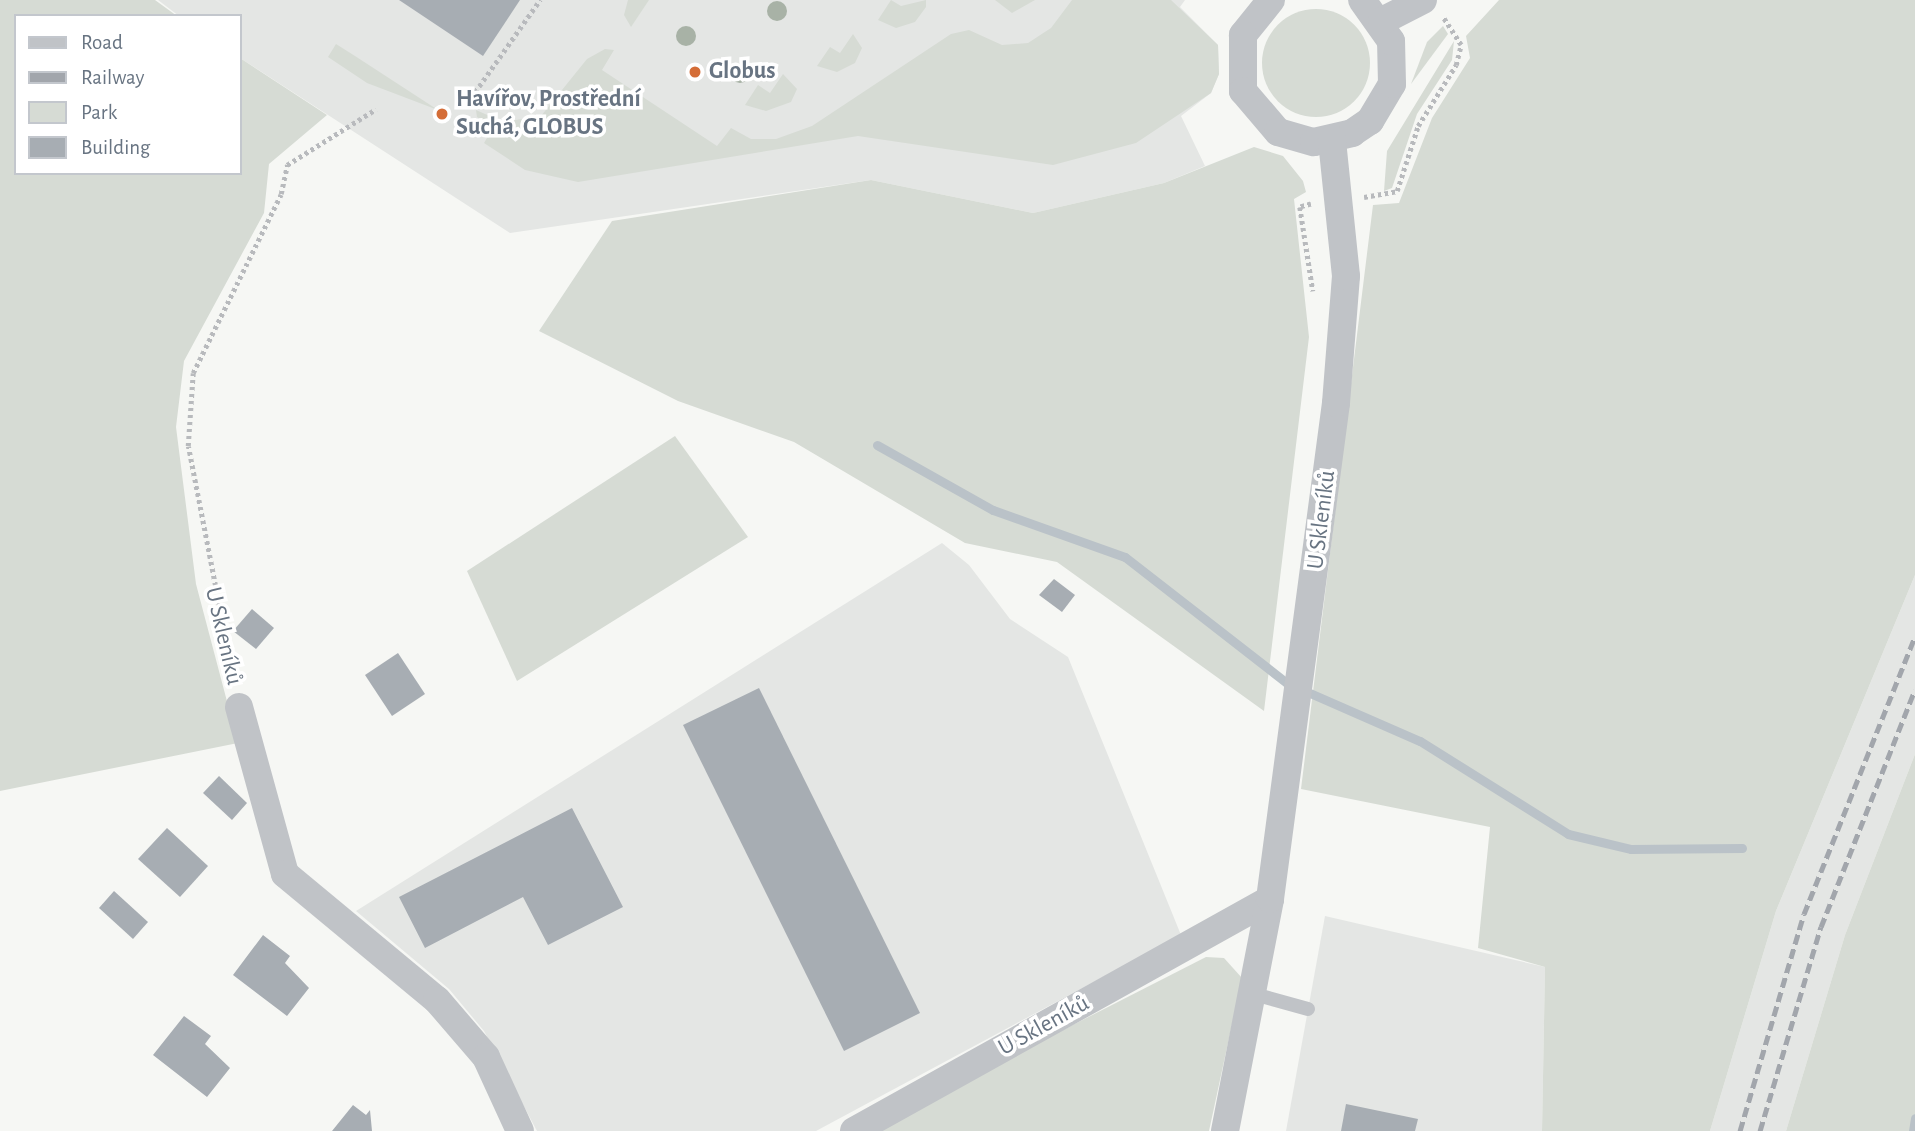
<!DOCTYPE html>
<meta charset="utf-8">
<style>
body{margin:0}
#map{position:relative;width:1915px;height:1131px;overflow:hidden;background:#f6f7f4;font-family:"Alegreya Sans",sans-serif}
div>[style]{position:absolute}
.built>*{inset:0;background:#e4e6e4}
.green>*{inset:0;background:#d6dbd4}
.round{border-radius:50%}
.stream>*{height:9px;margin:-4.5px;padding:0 4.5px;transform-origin:4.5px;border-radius:4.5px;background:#bac2c8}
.building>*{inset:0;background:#a7adb3}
.path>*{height:4.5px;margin-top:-2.25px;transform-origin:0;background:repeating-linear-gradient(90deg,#b8babd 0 3.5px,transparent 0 7px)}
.lane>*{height:14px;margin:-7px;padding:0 7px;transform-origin:7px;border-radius:7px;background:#c0c3c7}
.street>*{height:28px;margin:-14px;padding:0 14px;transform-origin:14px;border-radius:14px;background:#c0c3c7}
.rail>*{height:5px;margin-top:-2.5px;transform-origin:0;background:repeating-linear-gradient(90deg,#a2a6ac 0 10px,transparent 0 15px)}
.trees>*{width:20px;height:20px;margin:-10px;border-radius:50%;background:#a8b2a6}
.dots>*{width:19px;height:19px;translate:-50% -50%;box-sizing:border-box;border:4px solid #fff;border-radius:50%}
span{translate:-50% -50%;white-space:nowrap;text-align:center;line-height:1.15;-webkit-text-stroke:7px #fff;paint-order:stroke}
.poi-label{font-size:24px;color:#687482;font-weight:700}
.left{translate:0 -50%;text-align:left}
.street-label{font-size:24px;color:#687482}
.legend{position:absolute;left:14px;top:14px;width:228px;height:161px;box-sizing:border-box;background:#fff;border:2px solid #c3c7cd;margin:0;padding:9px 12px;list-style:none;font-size:21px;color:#687482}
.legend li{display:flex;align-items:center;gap:14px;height:35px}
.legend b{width:35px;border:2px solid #c3c7cd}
</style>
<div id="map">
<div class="built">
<div style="clip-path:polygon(158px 0,1185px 0,1180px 7px,1218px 45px,1219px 74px,1211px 93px,1181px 116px,1205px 166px,1164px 183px,1033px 213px,871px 180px,510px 233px,240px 58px,240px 16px,179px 16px)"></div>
<div style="clip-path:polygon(942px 543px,969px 565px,1010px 619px,1068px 657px,1181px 935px,816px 1131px,537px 1131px,484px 1031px,449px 989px,356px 911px)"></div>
<div style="clip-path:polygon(1915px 575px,1915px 754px,1845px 935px,1786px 1131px,1710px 1131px,1776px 911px)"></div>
<div style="clip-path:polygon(1325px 916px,1545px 967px,1542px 1131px,1286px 1131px)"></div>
</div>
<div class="green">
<div style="clip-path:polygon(0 0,155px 0,177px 16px,16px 16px,16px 173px,240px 173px,240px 58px,327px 115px,269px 164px,264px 213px,184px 361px,176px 427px,196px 584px,238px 743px,0 791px)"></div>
<div style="clip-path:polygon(628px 0,649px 0,631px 27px,624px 15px)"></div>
<div style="clip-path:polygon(891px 0,901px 6px,926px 0,926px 7px,915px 22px,896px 28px,878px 20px)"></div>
<div style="clip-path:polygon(995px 0,1035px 0,1012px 13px)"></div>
<div style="clip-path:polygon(1072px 0,1171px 0,1218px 45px,1219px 74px,1211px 93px,1136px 143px,1053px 165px,858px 136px,578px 182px,525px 170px,484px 143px,493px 128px,477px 117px,476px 110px,503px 122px,541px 116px,587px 59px,605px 49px,614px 50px,602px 70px,717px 146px,731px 128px,751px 139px,776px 139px,812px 126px,951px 34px,969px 30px,1002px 45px,1028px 43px,1051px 28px)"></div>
<div style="clip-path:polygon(1499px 0,1915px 0,1915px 575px,1776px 911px,1710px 1131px,1542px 1131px,1545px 967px,1478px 948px,1490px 827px,1301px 789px,1373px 205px,1399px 203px,1432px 118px,1470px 58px,1466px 36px)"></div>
<div class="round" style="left:1262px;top:9px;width:108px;height:108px"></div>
<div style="clip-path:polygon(1443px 26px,1448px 34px,1411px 84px,1427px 42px)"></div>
<div style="clip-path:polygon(853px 34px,862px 48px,855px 63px,837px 72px,817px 66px,830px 47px,840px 53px)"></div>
<div style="clip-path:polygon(1454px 41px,1452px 60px,1417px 114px,1392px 188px,1384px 191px,1387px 151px)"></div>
<div style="clip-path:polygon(336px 44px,355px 56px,438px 110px,367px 83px,328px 57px)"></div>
<div style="clip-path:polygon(783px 74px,797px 89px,791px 102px,766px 111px,745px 105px,758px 85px,770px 93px)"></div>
<div style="clip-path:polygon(1254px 147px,1283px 156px,1303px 181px,1306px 192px,1294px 199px,1309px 337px,1264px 711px,1057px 562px,965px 543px,794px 442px,678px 401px,539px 331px,612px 221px,871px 180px,1033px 213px,1164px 183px)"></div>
<div style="clip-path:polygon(675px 436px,748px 537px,517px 681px,467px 571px)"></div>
<div style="clip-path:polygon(1915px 754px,1915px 1131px,1786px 1131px,1845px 935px)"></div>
<div style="clip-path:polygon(1206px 957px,1224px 958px,1242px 978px,1209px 1131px,865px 1131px)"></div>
</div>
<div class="stream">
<div style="left:877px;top:445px;width:133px;rotate:29.3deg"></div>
<div style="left:993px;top:510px;width:140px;rotate:19.6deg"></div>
<div style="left:1125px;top:557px;width:205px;rotate:37.9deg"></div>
<div style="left:1287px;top:683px;width:145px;rotate:23.6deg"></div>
<div style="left:1420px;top:741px;width:175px;rotate:32.1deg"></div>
<div style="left:1568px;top:834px;width:65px;rotate:13.4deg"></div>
<div style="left:1631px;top:849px;width:111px;rotate:-0.5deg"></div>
<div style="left:1913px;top:1131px;width:13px;rotate:-81deg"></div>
</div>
<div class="building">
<div style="clip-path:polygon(399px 0,520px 0,483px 56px)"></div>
<div style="clip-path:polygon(478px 118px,493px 128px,488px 135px,473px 125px)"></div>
<div style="clip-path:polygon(1054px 579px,1075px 595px,1062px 612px,1039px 595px)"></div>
<div style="clip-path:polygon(252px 609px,274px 628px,256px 649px,233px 631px)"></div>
<div style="clip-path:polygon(398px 653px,425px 694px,392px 716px,365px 675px)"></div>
<div style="clip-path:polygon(759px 688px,920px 1013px,844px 1051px,683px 725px)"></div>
<div style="clip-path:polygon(219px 776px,247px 803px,232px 820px,203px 793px)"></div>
<div style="clip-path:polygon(572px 808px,623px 907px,548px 945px,523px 897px,425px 948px,399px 897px)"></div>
<div style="clip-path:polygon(167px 828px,208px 866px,180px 897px,138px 859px)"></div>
<div style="clip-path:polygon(114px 891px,148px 922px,133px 939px,99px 908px)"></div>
<div style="clip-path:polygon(263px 935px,290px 956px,285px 963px,309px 988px,287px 1016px,233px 975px)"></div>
<div style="clip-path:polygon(184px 1016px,211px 1036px,205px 1044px,230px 1068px,207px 1097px,153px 1055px)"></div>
<div style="clip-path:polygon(1346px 1104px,1418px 1119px,1415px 1131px,1341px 1131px)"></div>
<div style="clip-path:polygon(353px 1105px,366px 1115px,370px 1110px,372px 1131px,332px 1131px)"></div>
</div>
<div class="path">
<div style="left:475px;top:92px;width:113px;rotate:-54.8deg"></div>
<div style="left:1364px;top:197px;width:34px;rotate:-10deg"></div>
<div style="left:1397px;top:191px;width:68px;rotate:-72.1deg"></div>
<div style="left:1418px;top:126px;width:72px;rotate:-58.1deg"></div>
<div style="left:1456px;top:65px;width:21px;rotate:-76deg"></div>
<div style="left:1461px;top:45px;width:33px;rotate:-123deg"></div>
<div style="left:1311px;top:204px;width:11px;rotate:165deg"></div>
<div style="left:1300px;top:207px;width:85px;rotate:81.2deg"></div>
<div style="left:234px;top:682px;width:240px;rotate:-101deg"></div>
<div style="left:188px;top:446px;width:73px;rotate:-86.1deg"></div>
<div style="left:193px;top:373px;width:199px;rotate:-63.8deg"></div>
<div style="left:281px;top:194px;width:30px;rotate:-78deg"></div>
<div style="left:287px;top:165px;width:105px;rotate:-32.2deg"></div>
</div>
<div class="lane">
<div style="left:1254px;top:994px;width:56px;rotate:15.5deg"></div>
</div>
<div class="street">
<div style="left:1271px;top:0;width:45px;rotate:128.7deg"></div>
<div style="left:1243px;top:35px;width:56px;rotate:90deg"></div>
<div style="left:1243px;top:91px;width:54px;rotate:49.5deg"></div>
<div style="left:1278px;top:132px;width:37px;rotate:16deg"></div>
<div style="left:1314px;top:142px;width:39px;rotate:-13deg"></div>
<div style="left:1352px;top:133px;width:22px;rotate:-34deg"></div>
<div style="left:1370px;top:121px;width:43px;rotate:-59.3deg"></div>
<div style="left:1392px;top:84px;width:43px;rotate:-91.3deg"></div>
<div style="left:1391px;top:41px;width:50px;rotate:-125.3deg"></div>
<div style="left:1382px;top:21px;width:46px;rotate:-27.1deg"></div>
<div style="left:239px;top:707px;width:173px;rotate:74.6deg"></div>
<div style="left:285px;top:874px;width:197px;rotate:39.7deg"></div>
<div style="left:437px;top:1000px;width:75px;rotate:49.3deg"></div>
<div style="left:486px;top:1057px;width:81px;rotate:65.3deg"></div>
<div style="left:854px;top:1131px;width:476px;rotate:-29.1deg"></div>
<div style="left:1225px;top:1131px;width:236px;rotate:-79deg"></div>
<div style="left:1270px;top:899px;width:500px;rotate:-82.42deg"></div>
<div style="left:1336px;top:403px;width:127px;rotate:-85.5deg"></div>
<div style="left:1346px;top:276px;width:137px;rotate:-95.9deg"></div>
</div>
<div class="rail">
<div style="left:1740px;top:1131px;width:226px;rotate:-73.6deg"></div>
<div style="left:1804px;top:914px;width:298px;rotate:-68.2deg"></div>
<div style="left:1760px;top:1131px;width:213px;rotate:-73.4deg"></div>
<div style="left:1821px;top:927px;width:255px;rotate:-68.4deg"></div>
</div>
<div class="trees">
<div style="left:777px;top:11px"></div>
<div style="left:686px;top:36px"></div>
<div style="left:740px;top:73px"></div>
</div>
<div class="dots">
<div style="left:695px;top:72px;background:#d46d37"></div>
<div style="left:442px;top:114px;background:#d46d37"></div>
</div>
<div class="poi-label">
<span class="left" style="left:709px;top:72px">Globus</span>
<span class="left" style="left:456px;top:114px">Havířov, Prostřední<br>Suchá, GLOBUS</span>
</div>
<div class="street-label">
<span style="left:1322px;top:520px;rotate:-83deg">U Skleníků</span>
<span style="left:223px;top:636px;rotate:77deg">U Skleníků</span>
<span style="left:1044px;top:1026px;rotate:-29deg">U Skleníků</span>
</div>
<ul class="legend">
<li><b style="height:9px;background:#c0c3c7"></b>Road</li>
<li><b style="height:9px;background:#a2a6ac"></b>Railway</li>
<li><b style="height:19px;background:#d6dbd4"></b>Park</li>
<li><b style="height:19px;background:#a7adb3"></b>Building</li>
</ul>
</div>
